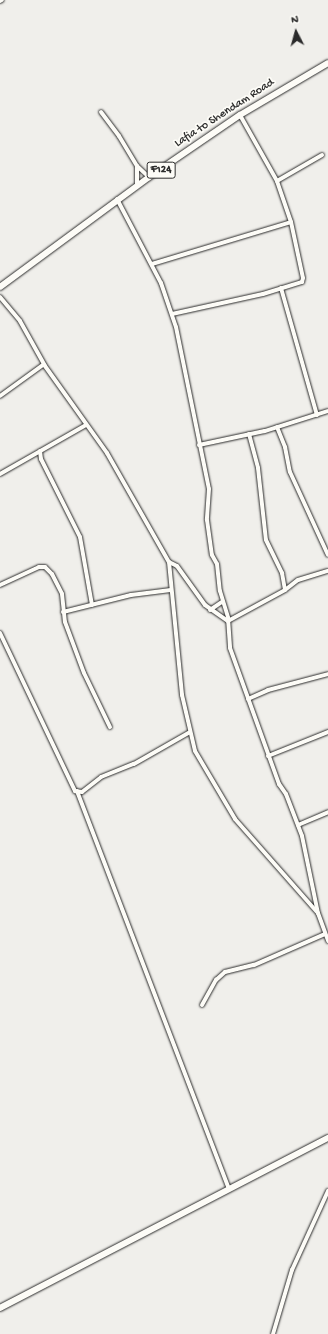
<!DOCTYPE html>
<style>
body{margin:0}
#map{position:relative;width:328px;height:1334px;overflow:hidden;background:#f0efeb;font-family:"Gochi Hand",sans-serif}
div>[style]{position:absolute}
.roads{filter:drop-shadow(0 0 1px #2b2b2b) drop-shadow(0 0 1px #2b2b2b)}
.street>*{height:4px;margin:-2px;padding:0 2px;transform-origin:2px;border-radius:2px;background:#fdfcf7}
.secondary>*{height:5.5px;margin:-2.75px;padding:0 2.75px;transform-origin:2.75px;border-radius:2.75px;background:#fdfcf7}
.primary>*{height:6px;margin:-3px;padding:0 3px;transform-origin:3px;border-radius:3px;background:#fdfcf7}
span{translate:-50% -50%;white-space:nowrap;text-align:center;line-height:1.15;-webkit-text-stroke:3.5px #fdfcf7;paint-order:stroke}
.shield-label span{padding:1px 3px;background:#fdfcf7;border:1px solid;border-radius:3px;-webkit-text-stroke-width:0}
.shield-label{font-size:11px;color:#2b2b2b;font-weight:700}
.street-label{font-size:12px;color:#2b2b2b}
.north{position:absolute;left:276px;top:12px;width:40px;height:40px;-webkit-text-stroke:3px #fdfcf7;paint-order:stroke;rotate:354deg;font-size:11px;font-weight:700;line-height:16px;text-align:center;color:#2b2b2b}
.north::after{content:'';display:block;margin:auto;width:14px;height:18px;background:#2b2b2b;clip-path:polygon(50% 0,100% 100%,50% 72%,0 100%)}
</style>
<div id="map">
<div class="roads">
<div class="street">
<div style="left:0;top:1px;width:2px;rotate:-27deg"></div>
<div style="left:101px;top:112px;width:30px;rotate:53deg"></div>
<div style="left:119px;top:136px;width:35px;rotate:59deg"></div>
<div style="left:137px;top:166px;width:16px;rotate:43deg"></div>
<div style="left:137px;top:166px;width:19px;rotate:90deg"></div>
<div style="left:277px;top:181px;width:52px;rotate:-30deg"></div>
<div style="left:117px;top:199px;width:95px;rotate:62.4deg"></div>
<div style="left:161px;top:283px;width:46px;rotate:71.2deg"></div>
<div style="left:176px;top:327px;width:165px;rotate:78.5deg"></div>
<div style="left:209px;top:489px;width:31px;rotate:94deg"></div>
<div style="left:207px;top:520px;width:35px;rotate:82deg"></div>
<div style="left:212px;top:555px;width:10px;rotate:61deg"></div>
<div style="left:217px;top:564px;width:27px;rotate:84deg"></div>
<div style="left:220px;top:591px;width:28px;rotate:73deg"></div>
<div style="left:228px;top:618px;width:30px;rotate:86deg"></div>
<div style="left:230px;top:648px;width:145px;rotate:70.2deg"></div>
<div style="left:279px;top:784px;width:12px;rotate:55deg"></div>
<div style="left:286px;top:794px;width:45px;rotate:69.1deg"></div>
<div style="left:302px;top:836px;width:79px;rotate:78.3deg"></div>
<div style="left:318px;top:913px;width:30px;rotate:70deg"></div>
<div style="left:152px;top:264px;width:145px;rotate:-16.8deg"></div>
<div style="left:291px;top:222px;width:43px;rotate:-108.9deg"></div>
<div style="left:277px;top:181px;width:76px;rotate:-119.3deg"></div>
<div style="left:281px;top:288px;width:132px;rotate:74.2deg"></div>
<div style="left:0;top:297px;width:31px;rotate:50deg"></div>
<div style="left:20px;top:321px;width:51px;rotate:60.9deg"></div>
<div style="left:45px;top:366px;width:107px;rotate:54.5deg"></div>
<div style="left:107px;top:453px;width:125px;rotate:60.4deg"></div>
<div style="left:169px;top:562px;width:134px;rotate:84.4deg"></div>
<div style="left:182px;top:695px;width:57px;rotate:76.9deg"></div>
<div style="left:195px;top:751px;width:79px;rotate:59.5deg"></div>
<div style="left:235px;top:819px;width:124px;rotate:48.6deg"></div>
<div style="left:172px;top:314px;width:93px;rotate:-12.4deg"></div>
<div style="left:263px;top:294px;width:41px;rotate:-17.1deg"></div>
<div style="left:302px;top:282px;width:4px;rotate:-76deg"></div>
<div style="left:303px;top:278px;width:57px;rotate:-102.1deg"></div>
<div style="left:0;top:396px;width:54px;rotate:-36deg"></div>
<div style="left:277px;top:427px;width:22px;rotate:68deg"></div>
<div style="left:285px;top:447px;width:25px;rotate:79deg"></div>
<div style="left:290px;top:472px;width:91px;rotate:65.4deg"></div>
<div style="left:249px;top:434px;width:35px;rotate:75deg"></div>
<div style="left:258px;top:468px;width:72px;rotate:83.7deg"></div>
<div style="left:266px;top:540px;width:37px;rotate:64deg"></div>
<div style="left:282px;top:573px;width:17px;rotate:80deg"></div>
<div style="left:199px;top:445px;width:67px;rotate:-12deg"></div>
<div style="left:265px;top:431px;width:66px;rotate:-17.6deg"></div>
<div style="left:40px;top:451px;width:8px;rotate:83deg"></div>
<div style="left:41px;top:459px;width:87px;rotate:63.4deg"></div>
<div style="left:80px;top:537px;width:69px;rotate:80deg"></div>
<div style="left:0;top:474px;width:99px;rotate:-29.7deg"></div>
<div style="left:169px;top:562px;width:9px;rotate:27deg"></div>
<div style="left:177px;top:566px;width:48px;rotate:54.3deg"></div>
<div style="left:205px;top:605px;width:28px;rotate:35deg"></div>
<div style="left:228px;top:621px;width:65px;rotate:-28.5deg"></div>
<div style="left:285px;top:590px;width:16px;rotate:-38deg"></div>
<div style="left:298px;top:580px;width:31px;rotate:-17deg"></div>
<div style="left:0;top:585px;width:43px;rotate:-24.8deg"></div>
<div style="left:39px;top:567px;width:6px"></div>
<div style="left:45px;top:567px;width:10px;rotate:45deg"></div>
<div style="left:52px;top:574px;width:22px;rotate:63deg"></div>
<div style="left:62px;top:594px;width:28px;rotate:84deg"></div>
<div style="left:65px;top:622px;width:54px;rotate:69.6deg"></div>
<div style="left:84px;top:673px;width:60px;rotate:64.3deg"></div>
<div style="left:210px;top:610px;width:14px;rotate:-34deg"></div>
<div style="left:63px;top:612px;width:70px;rotate:-14deg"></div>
<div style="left:131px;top:595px;width:40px;rotate:-7.1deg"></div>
<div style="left:0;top:633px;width:175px;rotate:64.6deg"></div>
<div style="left:75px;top:791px;width:7px;rotate:8deg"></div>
<div style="left:82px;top:792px;width:24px;rotate:-38deg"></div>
<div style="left:101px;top:777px;width:35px;rotate:-22deg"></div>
<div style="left:134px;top:764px;width:64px;rotate:-29.7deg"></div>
<div style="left:248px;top:699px;width:22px;rotate:-24deg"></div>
<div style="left:268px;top:690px;width:62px;rotate:-14.9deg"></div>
<div style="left:268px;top:756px;width:65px;rotate:-21.8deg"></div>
<div style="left:77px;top:791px;width:426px;rotate:69.1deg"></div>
<div style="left:298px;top:825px;width:33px;rotate:-23deg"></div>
<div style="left:202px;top:1005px;width:29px;rotate:-61deg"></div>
<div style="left:216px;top:980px;width:12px;rotate:-42deg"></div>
<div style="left:225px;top:972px;width:30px;rotate:-14deg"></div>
<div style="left:254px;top:965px;width:77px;rotate:-23.6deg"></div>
<div style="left:273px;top:1334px;width:67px;rotate:-73.5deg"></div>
<div style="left:292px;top:1270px;width:87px;rotate:-65.5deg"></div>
</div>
<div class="secondary">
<div style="left:0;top:1308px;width:369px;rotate:-27.4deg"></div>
</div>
<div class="primary">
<div style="left:0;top:287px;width:185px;rotate:-36.4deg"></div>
<div style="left:149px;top:177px;width:110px;rotate:-34.3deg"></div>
<div style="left:240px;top:115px;width:102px;rotate:-30.6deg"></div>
</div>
</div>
<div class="shield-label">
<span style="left:161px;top:170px">F124</span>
</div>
<div class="street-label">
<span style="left:225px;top:114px;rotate:-33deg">Lafia to Shendam Road</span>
</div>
<div class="north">N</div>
</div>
